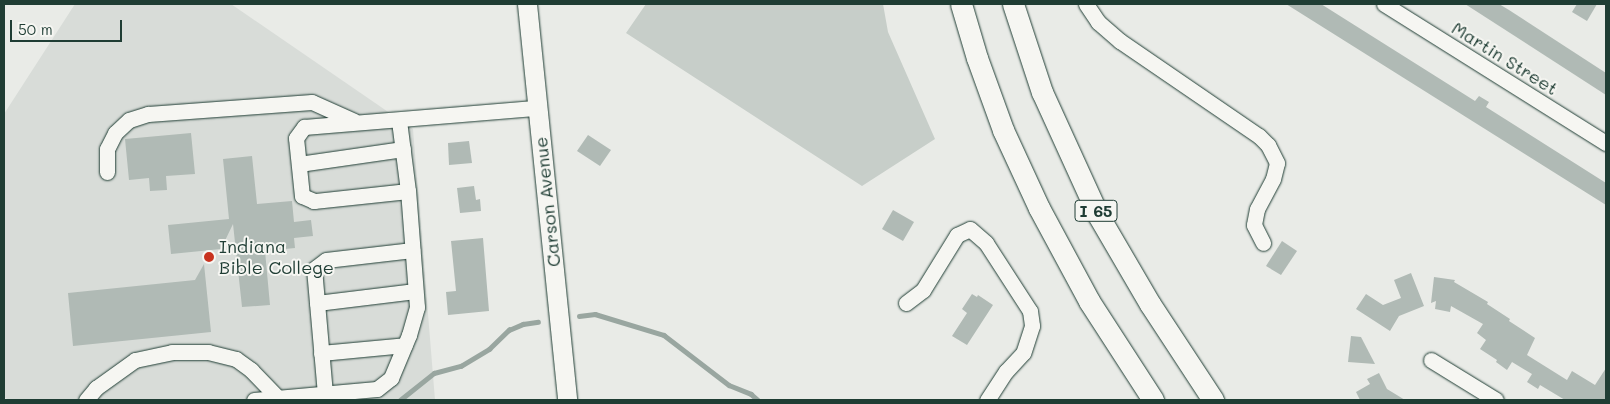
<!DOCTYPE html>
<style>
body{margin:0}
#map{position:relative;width:1610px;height:404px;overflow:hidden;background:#e9ebe7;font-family:Mali,sans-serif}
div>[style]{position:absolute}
.built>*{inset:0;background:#d8dcd8}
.green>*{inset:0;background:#c7cec9}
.stream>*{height:4.5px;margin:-2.25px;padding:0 2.25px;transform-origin:2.25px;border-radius:2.25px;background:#99a6a0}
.building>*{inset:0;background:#b0bab5}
.roads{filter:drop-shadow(0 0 1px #1f3d34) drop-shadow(0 0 1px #1f3d34)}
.minor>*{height:15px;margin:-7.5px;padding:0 7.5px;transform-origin:7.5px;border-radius:7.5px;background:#f6f6f2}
.major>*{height:19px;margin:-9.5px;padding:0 9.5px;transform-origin:9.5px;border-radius:9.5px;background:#f6f6f2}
.highway>*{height:21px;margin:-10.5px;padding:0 10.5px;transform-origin:10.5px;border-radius:10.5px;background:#f6f6f2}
.dots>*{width:14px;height:14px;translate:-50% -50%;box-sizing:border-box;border:2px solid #f6f6f2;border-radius:50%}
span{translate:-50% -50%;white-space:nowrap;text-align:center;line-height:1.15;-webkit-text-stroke:4px #f6f6f2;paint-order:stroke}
.shield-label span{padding:1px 4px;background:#f6f6f2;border:1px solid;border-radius:4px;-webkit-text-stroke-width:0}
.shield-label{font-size:16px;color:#1f3d34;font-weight:700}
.street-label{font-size:18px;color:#1f3d34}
.poi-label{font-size:18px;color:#1f3d34}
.left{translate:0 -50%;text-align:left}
.frame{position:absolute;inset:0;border:5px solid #1f3d34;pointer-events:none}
.scale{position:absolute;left:10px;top:20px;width:112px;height:22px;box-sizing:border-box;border:2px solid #1f3d34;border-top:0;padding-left:6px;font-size:15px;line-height:18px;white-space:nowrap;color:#1f3d34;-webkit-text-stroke:4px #f6f6f2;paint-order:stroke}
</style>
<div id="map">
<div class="built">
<div style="clip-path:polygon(75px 4px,231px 4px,413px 129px,435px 400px,9px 400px,4px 397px,4px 114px)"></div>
</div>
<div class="green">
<div style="clip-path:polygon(646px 4px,883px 4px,888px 32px,935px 139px,862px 186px,626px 33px)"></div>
</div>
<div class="stream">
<div style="left:579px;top:316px;width:16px;rotate:-7deg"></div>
<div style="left:595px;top:314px;width:72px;rotate:16.9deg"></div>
<div style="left:664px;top:335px;width:82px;rotate:37.6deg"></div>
<div style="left:729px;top:385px;width:24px;rotate:22deg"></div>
<div style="left:751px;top:394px;width:9px;rotate:41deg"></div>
<div style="left:400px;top:400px;width:43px;rotate:-38.5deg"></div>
<div style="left:434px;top:373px;width:28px;rotate:-15deg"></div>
<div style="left:461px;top:366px;width:33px;rotate:-31deg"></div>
<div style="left:489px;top:349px;width:28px;rotate:-44deg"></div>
<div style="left:509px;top:330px;width:15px;rotate:-23deg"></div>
<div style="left:523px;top:324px;width:15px;rotate:-8deg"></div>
</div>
<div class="building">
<div style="clip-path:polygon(1286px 4px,1321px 4px,1475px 101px,1479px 96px,1489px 102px,1486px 107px,1606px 183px,1606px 205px)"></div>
<div style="clip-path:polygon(1465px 4px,1499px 4px,1509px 10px,1606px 73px,1606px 95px)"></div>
<div style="clip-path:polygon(1577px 4px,1597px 4px,1587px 21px,1572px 12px)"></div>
<div style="clip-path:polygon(191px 133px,195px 174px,166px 176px,167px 190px,150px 191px,149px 178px,129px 180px,125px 139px)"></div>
<div style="clip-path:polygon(588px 135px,611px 150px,600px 166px,577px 151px)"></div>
<div style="clip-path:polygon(469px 141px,472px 163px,449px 165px,448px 143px)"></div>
<div style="clip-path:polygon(252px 156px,257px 204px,292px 201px,294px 222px,311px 220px,313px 236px,294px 238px,295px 248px,265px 251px,270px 305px,242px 307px,233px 224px,221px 249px,171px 254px,168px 225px,229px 219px,223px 159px)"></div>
<div style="clip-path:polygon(474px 186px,476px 200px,480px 199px,481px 211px,460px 213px,457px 188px)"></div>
<div style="clip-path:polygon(893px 210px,914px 222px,903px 241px,882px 229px)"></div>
<div style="clip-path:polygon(483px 238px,489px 311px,448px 315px,446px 292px,456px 291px,451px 241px)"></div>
<div style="clip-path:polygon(1282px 241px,1297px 251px,1281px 275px,1266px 266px)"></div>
<div style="clip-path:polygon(204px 264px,211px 332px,73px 346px,68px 293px,195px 280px)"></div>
<div style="clip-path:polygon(1411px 273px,1424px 306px,1399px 316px,1390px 331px,1356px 309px,1366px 294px,1383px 305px,1401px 298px,1394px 280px)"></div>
<div style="clip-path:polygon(1434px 277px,1455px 280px,1454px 282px,1488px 302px,1487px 304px,1510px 319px,1509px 321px,1535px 338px,1527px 355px,1567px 380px,1572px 371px,1595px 385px,1606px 368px,1606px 400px,1565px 400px,1540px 385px,1538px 389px,1527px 382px,1532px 374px,1512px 362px,1507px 370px,1496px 362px,1497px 360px,1480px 349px,1486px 340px,1477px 333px,1483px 324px,1451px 306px,1450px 312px,1435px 309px,1436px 301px,1431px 303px)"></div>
<div style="clip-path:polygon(972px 294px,977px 297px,978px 295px,993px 305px,967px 345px,952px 336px,967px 313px,962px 309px)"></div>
<div style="clip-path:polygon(1351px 336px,1361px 337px,1375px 364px,1348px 362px)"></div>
<div style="clip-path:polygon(1379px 373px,1387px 389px,1405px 400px,1360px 400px,1356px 392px,1370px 384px,1367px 379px)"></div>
</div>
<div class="roads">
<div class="minor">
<div style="left:1086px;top:4px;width:22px;rotate:56deg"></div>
<div style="left:1098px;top:22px;width:29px;rotate:41deg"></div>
<div style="left:1120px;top:41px;width:168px;rotate:34.4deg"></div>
<div style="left:1259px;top:136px;width:13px;rotate:45deg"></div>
<div style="left:1268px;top:145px;width:20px;rotate:63deg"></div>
<div style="left:1277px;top:163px;width:16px;rotate:104deg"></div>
<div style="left:1273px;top:179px;width:34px;rotate:118deg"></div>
<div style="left:1257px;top:209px;width:16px;rotate:101deg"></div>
<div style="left:1254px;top:225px;width:20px;rotate:63deg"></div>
<div style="left:1384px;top:4px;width:262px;rotate:32.1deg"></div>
<div style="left:299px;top:164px;width:105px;rotate:-8.2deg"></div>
<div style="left:107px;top:172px;width:23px;rotate:-90deg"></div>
<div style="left:107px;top:149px;width:18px;rotate:-63deg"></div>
<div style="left:115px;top:133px;width:19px;rotate:-43deg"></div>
<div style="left:129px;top:120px;width:20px;rotate:-18deg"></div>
<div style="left:148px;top:114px;width:164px;rotate:-4.2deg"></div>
<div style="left:312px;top:102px;width:46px;rotate:24.3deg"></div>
<div style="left:408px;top:191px;width:95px;rotate:173.9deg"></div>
<div style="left:314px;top:201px;width:13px;rotate:-157deg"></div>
<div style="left:302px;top:196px;width:58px;rotate:-95.9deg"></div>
<div style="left:296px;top:138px;width:14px;rotate:-54deg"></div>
<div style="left:304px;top:127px;width:234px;rotate:-4.7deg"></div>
<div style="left:317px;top:303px;width:99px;rotate:-7deg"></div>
<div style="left:906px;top:303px;width:21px;rotate:-37deg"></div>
<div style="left:923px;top:290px;width:65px;rotate:-58.3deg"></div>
<div style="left:957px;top:235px;width:14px;rotate:-25deg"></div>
<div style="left:970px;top:229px;width:21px;rotate:41deg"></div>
<div style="left:986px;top:243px;width:81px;rotate:57.1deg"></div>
<div style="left:1030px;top:311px;width:15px;rotate:82deg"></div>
<div style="left:1032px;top:326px;width:28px;rotate:108deg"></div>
<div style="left:1023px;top:353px;width:25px;rotate:133deg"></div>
<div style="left:1006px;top:371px;width:35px;rotate:123deg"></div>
<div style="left:321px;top:353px;width:84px;rotate:-5.4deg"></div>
<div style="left:1431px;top:360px;width:76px;rotate:31.6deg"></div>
<div style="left:325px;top:394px;width:125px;rotate:-95deg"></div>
<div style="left:314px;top:269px;width:15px;rotate:-37deg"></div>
<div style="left:326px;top:260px;width:87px;rotate:-6.6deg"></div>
<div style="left:86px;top:400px;width:16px;rotate:-50deg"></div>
<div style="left:96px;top:388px;width:48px;rotate:-35.7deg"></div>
<div style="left:135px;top:360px;width:38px;rotate:-12deg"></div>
<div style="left:172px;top:352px;width:36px"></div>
<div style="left:208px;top:352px;width:29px;rotate:14deg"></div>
<div style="left:236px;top:359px;width:19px;rotate:36deg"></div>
<div style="left:251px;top:370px;width:39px;rotate:46deg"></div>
<div style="left:254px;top:400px;width:123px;rotate:-5.1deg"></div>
<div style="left:377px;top:389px;width:18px;rotate:-38deg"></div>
<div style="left:391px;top:378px;width:47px;rotate:-67.3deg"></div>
<div style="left:409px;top:335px;width:29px;rotate:-74deg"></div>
<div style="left:417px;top:307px;width:116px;rotate:-94.4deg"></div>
<div style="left:408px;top:191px;width:71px;rotate:-97.3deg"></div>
</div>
<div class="major">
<div style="left:527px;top:4px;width:398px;rotate:84.2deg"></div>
</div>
<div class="highway">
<div style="left:961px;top:4px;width:56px;rotate:73.5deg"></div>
<div style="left:977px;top:58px;width:77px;rotate:70.1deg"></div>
<div style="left:1003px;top:130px;width:86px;rotate:65.2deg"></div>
<div style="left:1039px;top:208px;width:106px;rotate:61.7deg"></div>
<div style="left:1089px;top:301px;width:118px;rotate:57.1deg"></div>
<div style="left:1013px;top:4px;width:93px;rotate:71.8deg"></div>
<div style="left:1042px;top:92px;width:135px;rotate:65.5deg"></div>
<div style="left:1098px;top:215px;width:103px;rotate:59.7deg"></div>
<div style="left:1150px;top:304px;width:115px;rotate:56.7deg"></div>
</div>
</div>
<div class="dots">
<div style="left:209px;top:257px;background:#c8321e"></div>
</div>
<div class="shield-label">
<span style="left:1096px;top:211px">I 65</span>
</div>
<div class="street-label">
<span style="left:1505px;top:58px;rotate:32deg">Martin Street</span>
<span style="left:547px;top:202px;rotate:-96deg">Carson Avenue</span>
</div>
<div class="poi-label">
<span class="left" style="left:219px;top:257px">Indiana<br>Bible College</span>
</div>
<div class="frame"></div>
<div class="scale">50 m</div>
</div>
